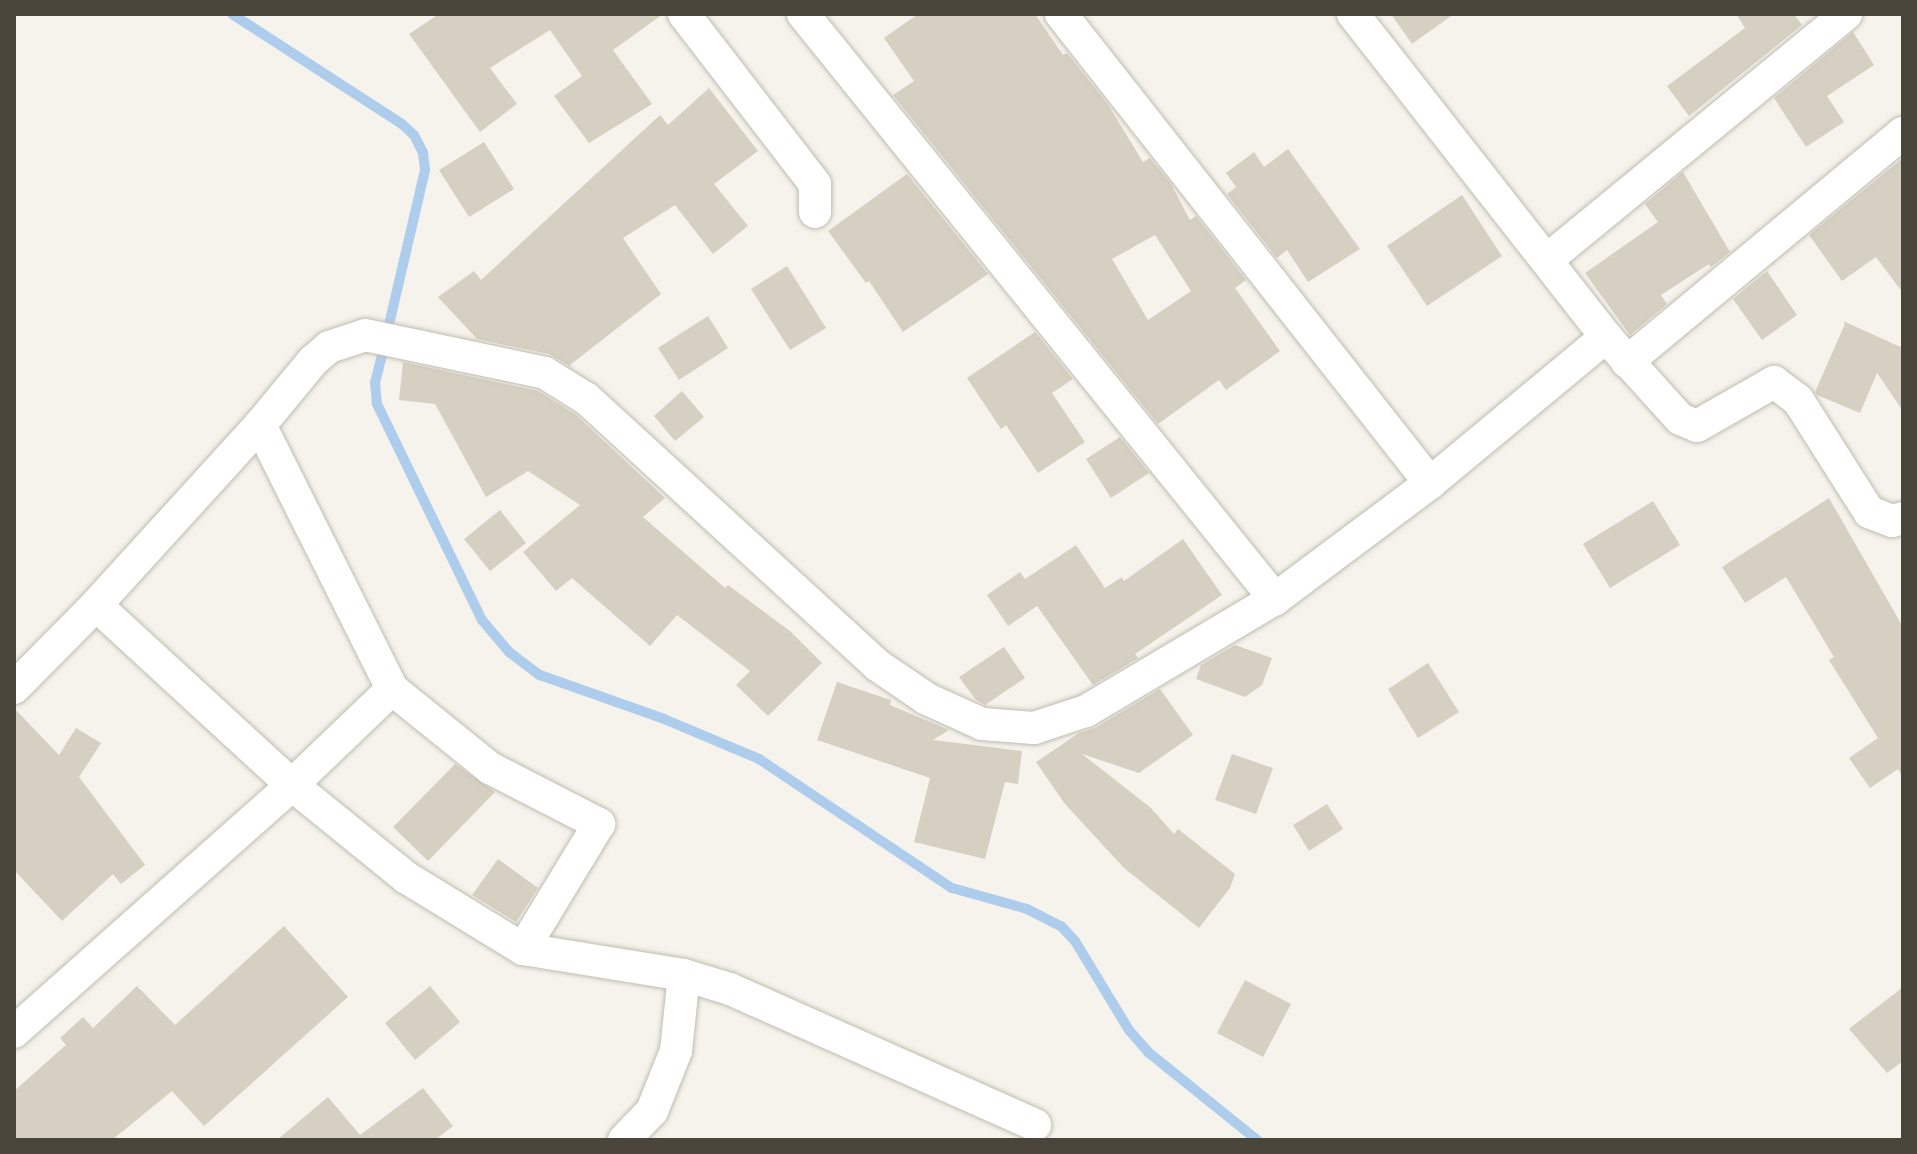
<!DOCTYPE html>
<style>
body{margin:0}
#map{position:relative;width:1917px;height:1154px;overflow:hidden;background:#f5f3ec;font-family:"Open Sans",sans-serif}
div>[style]{position:absolute}
.stream>*{height:10px;margin:-5px;padding:0 5px;transform-origin:5px;border-radius:5px;background:#aecded}
.building>*{inset:0;background:#d6d0c2}
.roads{filter:drop-shadow(0 0 2px #c0bcaf) drop-shadow(0 0 2px #c0bcaf)}
.street>*{height:32px;margin:-16px;padding:0 16px;transform-origin:16px;border-radius:16px;background:#fff}
span{translate:-50% -50%;white-space:nowrap;text-align:center;line-height:1.15;-webkit-text-stroke:6px #fff;paint-order:stroke}
.frame{position:absolute;inset:0;border:16px solid #4a453a;pointer-events:none}
</style>
<div id="map">
<div class="stream">
<div style="left:232px;top:14px;width:202px;rotate:32.9deg"></div>
<div style="left:402px;top:124px;width:16px;rotate:43deg"></div>
<div style="left:414px;top:135px;width:20px;rotate:63deg"></div>
<div style="left:423px;top:153px;width:17px;rotate:83deg"></div>
<div style="left:425px;top:170px;width:155px;rotate:103.1deg"></div>
<div style="left:383px;top:351px;width:32px;rotate:104deg"></div>
<div style="left:375px;top:382px;width:22px;rotate:85deg"></div>
<div style="left:377px;top:404px;width:240px;rotate:64.1deg"></div>
<div style="left:482px;top:620px;width:42px;rotate:49.8deg"></div>
<div style="left:509px;top:652px;width:39px;rotate:37deg"></div>
<div style="left:540px;top:675px;width:132px;rotate:19.5deg"></div>
<div style="left:664px;top:719px;width:103px;rotate:22.8deg"></div>
<div style="left:759px;top:759px;width:232px;rotate:33.8deg"></div>
<div style="left:952px;top:888px;width:78px;rotate:15.6deg"></div>
<div style="left:1027px;top:909px;width:38px;rotate:27deg"></div>
<div style="left:1061px;top:926px;width:21px;rotate:47deg"></div>
<div style="left:1075px;top:941px;width:104px;rotate:58.8deg"></div>
<div style="left:1129px;top:1030px;width:29px;rotate:49deg"></div>
<div style="left:1148px;top:1052px;width:140px;rotate:38.9deg"></div>
</div>
<div class="building">
<div style="clip-path:polygon(439px 14px,663px 14px,613px 50px,652px 104px,589px 143px,554px 96px,582px 76px,550px 30px,490px 68px,517px 104px,480px 132px,409px 34px)"></div>
<div style="clip-path:polygon(evenodd,918px 14px,1035px 14px,1063px 55px,1067px 53px,1107px 103px,1143px 162px,1150px 158px,1171px 184px,1190px 220px,1196px 216px,1246px 280px,1235px 288px,1280px 351px,1226px 390px,1219px 380px,1158px 424px,893px 95px,914px 81px,884px 38px,918px 14px,1155px 235px,1191px 291px,1148px 320px,1112px 259px,1155px 235px)"></div>
<div style="clip-path:polygon(1391px 14px,1454px 14px,1412px 44px)"></div>
<div style="clip-path:polygon(1736px 14px,1794px 14px,1802px 25px,1689px 116px,1667px 86px,1745px 28px)"></div>
<div style="clip-path:polygon(1853px 32px,1874px 65px,1827px 96px,1844px 122px,1806px 147px,1774px 98px)"></div>
<div style="clip-path:polygon(709px 88px,758px 151px,714px 184px,748px 226px,713px 254px,675px 205px,623px 238px,661px 294px,570px 365px,573px 368px,549px 354px,477px 339px,438px 297px,474px 271px,481px 280px,660px 115px,668px 125px)"></div>
<div style="clip-path:polygon(484px 142px,514px 189px,469px 217px,439px 170px)"></div>
<div style="clip-path:polygon(1288px 149px,1360px 249px,1308px 282px,1287px 250px,1277px 258px,1227px 194px,1236px 187px,1226px 173px,1254px 152px,1264px 167px)"></div>
<div style="clip-path:polygon(1903px 158px,1903px 293px,1876px 257px,1842px 281px,1809px 235px)"></div>
<div style="clip-path:polygon(1683px 172px,1730px 252px,1711px 267px,1709px 264px,1661px 295px,1667px 304px,1630px 335px,1585px 273px,1658px 222px,1645px 204px)"></div>
<div style="clip-path:polygon(907px 174px,988px 274px,903px 332px,869px 281px,866px 283px,828px 231px)"></div>
<div style="clip-path:polygon(1462px 195px,1502px 256px,1427px 306px,1387px 246px)"></div>
<div style="clip-path:polygon(787px 266px,826px 328px,790px 350px,751px 289px)"></div>
<div style="clip-path:polygon(1767px 271px,1797px 315px,1762px 340px,1733px 299px)"></div>
<div style="clip-path:polygon(708px 316px,728px 348px,679px 380px,658px 348px)"></div>
<div style="clip-path:polygon(1843px 321px,1903px 348px,1903px 411px,1877px 373px,1860px 413px,1817px 395px,1815px 392px,1845px 324px)"></div>
<div style="clip-path:polygon(1035px 332px,1073px 379px,1052px 393px,1085px 442px,1038px 473px,1006px 425px,1001px 429px,967px 378px)"></div>
<div style="clip-path:polygon(403px 362px,538px 391px,575px 414px,665px 498px,643px 517px,725px 588px,728px 585px,790px 631px,822px 663px,768px 716px,736px 685px,750px 671px,677px 615px,650px 646px,572px 578px,556px 591px,523px 552px,580px 505px,528px 471px,486px 497px,435px 404px,399px 400px)"></div>
<div style="clip-path:polygon(682px 391px,704px 417px,675px 441px,654px 416px)"></div>
<div style="clip-path:polygon(1120px 437px,1149px 473px,1111px 498px,1086px 459px)"></div>
<div style="clip-path:polygon(1829px 498px,1903px 627px,1903px 778px,1898px 769px,1870px 788px,1849px 758px,1878px 738px,1829px 660px,1834px 657px,1786px 577px,1745px 603px,1722px 567px)"></div>
<div style="clip-path:polygon(1653px 501px,1680px 545px,1610px 588px,1583px 544px)"></div>
<div style="clip-path:polygon(500px 510px,526px 543px,490px 571px,464px 539px)"></div>
<div style="clip-path:polygon(1183px 539px,1222px 595px,1135px 654px,1138px 658px,1093px 685px,1037px 606px,1008px 626px,987px 595px,1020px 572px,1025px 579px,1076px 545px,1105px 588px,1122px 577px,1124px 581px)"></div>
<div style="clip-path:polygon(1235px 645px,1272px 658px,1262px 685px,1245px 697px,1196px 679px,1201px 665px)"></div>
<div style="clip-path:polygon(1004px 647px,1025px 678px,985px 705px,976px 700px,959px 677px)"></div>
<div style="clip-path:polygon(1428px 663px,1459px 712px,1418px 738px,1388px 689px)"></div>
<div style="clip-path:polygon(837px 682px,891px 700px,890px 705px,949px 730px,933px 740px,1022px 751px,1018px 784px,1005px 782px,985px 859px,914px 842px,930px 778px,817px 740px)"></div>
<div style="clip-path:polygon(1160px 689px,1193px 735px,1139px 773px,1082px 754px,1151px 808px,1174px 834px,1178px 829px,1235px 874px,1230px 888px,1199px 928px,1124px 868px,1065px 804px,1036px 762px,1079px 733px,1095px 728px)"></div>
<div style="clip-path:polygon(14px 708px,59px 755px,76px 728px,101px 743px,79px 777px,145px 865px,121px 884px,113px 874px,62px 921px,14px 870px)"></div>
<div style="clip-path:polygon(1232px 754px,1273px 768px,1256px 814px,1215px 800px)"></div>
<div style="clip-path:polygon(455px 764px,495px 792px,428px 861px,393px 827px)"></div>
<div style="clip-path:polygon(1327px 804px,1343px 829px,1309px 851px,1293px 825px)"></div>
<div style="clip-path:polygon(498px 859px,538px 888px,516px 922px,472px 895px)"></div>
<div style="clip-path:polygon(284px 926px,348px 997px,204px 1126px,172px 1091px,112px 1140px,14px 1140px,14px 1091px,66px 1045px,60px 1038px,83px 1017px,93px 1028px,137px 986px,175px 1025px)"></div>
<div style="clip-path:polygon(1245px 980px,1291px 1004px,1263px 1057px,1217px 1033px)"></div>
<div style="clip-path:polygon(430px 986px,460px 1022px,415px 1060px,385px 1023px)"></div>
<div style="clip-path:polygon(1903px 987px,1903px 1061px,1887px 1073px,1849px 1029px)"></div>
<div style="clip-path:polygon(423px 1088px,453px 1126px,435px 1140px,277px 1140px,328px 1097px,360px 1135px)"></div>
</div>
<div class="roads">
<div class="street">
<div style="left:684px;top:14px;width:215px;rotate:52.4deg"></div>
<div style="left:815px;top:184px;width:28px;rotate:90deg"></div>
<div style="left:803px;top:14px;width:752px;rotate:51.1deg"></div>
<div style="left:1061px;top:14px;width:597px;rotate:51.81deg"></div>
<div style="left:1353px;top:14px;width:410px;rotate:51.9deg"></div>
<div style="left:1606px;top:337px;width:110px;rotate:47.9deg"></div>
<div style="left:1680px;top:419px;width:18px;rotate:22deg"></div>
<div style="left:1697px;top:426px;width:89px;rotate:-29.7deg"></div>
<div style="left:1774px;top:382px;width:30px;rotate:37deg"></div>
<div style="left:1798px;top:400px;width:133px;rotate:57.6deg"></div>
<div style="left:1869px;top:512px;width:25px;rotate:21deg"></div>
<div style="left:1892px;top:521px;width:11px;rotate:-15deg"></div>
<div style="left:1548px;top:259px;width:386px;rotate:-39.4deg"></div>
<div style="left:1627px;top:362px;width:359px;rotate:-39.7deg"></div>
<div style="left:260px;top:425px;width:295px;rotate:63.4deg"></div>
<div style="left:392px;top:689px;width:126px;rotate:38.9deg"></div>
<div style="left:490px;top:768px;width:123px;rotate:27.2deg"></div>
<div style="left:599px;top:824px;width:146px;rotate:121.3deg"></div>
<div style="left:96px;top:605px;width:266px;rotate:42.6deg"></div>
<div style="left:292px;top:785px;width:148px;rotate:39deg"></div>
<div style="left:407px;top:878px;width:136px;rotate:31.5deg"></div>
<div style="left:523px;top:949px;width:163px;rotate:9.2deg"></div>
<div style="left:684px;top:975px;width:48px;rotate:16.9deg"></div>
<div style="left:730px;top:989px;width:334px;rotate:24deg"></div>
<div style="left:14px;top:688px;width:117px;rotate:-45.3deg"></div>
<div style="left:96px;top:605px;width:244px;rotate:-47.7deg"></div>
<div style="left:260px;top:425px;width:83px;rotate:-50.4deg"></div>
<div style="left:313px;top:361px;width:21px;rotate:-41deg"></div>
<div style="left:329px;top:347px;width:38px;rotate:-18deg"></div>
<div style="left:365px;top:335px;width:184px;rotate:11.9deg"></div>
<div style="left:545px;top:373px;width:49px;rotate:31.8deg"></div>
<div style="left:587px;top:399px;width:394px;rotate:42.5deg"></div>
<div style="left:877px;top:665px;width:60px;rotate:34.2deg"></div>
<div style="left:927px;top:699px;width:60px;rotate:24.4deg"></div>
<div style="left:982px;top:724px;width:52px;rotate:4.4deg"></div>
<div style="left:1034px;top:728px;width:55px;rotate:-18.1deg"></div>
<div style="left:1086px;top:711px;width:220px;rotate:-30.7deg"></div>
<div style="left:1275px;top:599px;width:194px;rotate:-36.8deg"></div>
<div style="left:1430px;top:483px;width:229px;rotate:-39.7deg"></div>
<div style="left:14px;top:1032px;width:372px;rotate:-41.6deg"></div>
<div style="left:292px;top:785px;width:139px;rotate:-43.8deg"></div>
<div style="left:624px;top:1140px;width:40px;rotate:-46deg"></div>
<div style="left:652px;top:1111px;width:65px;rotate:-68.2deg"></div>
<div style="left:676px;top:1051px;width:76px;rotate:-84deg"></div>
</div>
</div>
<div class="frame"></div>
</div>
